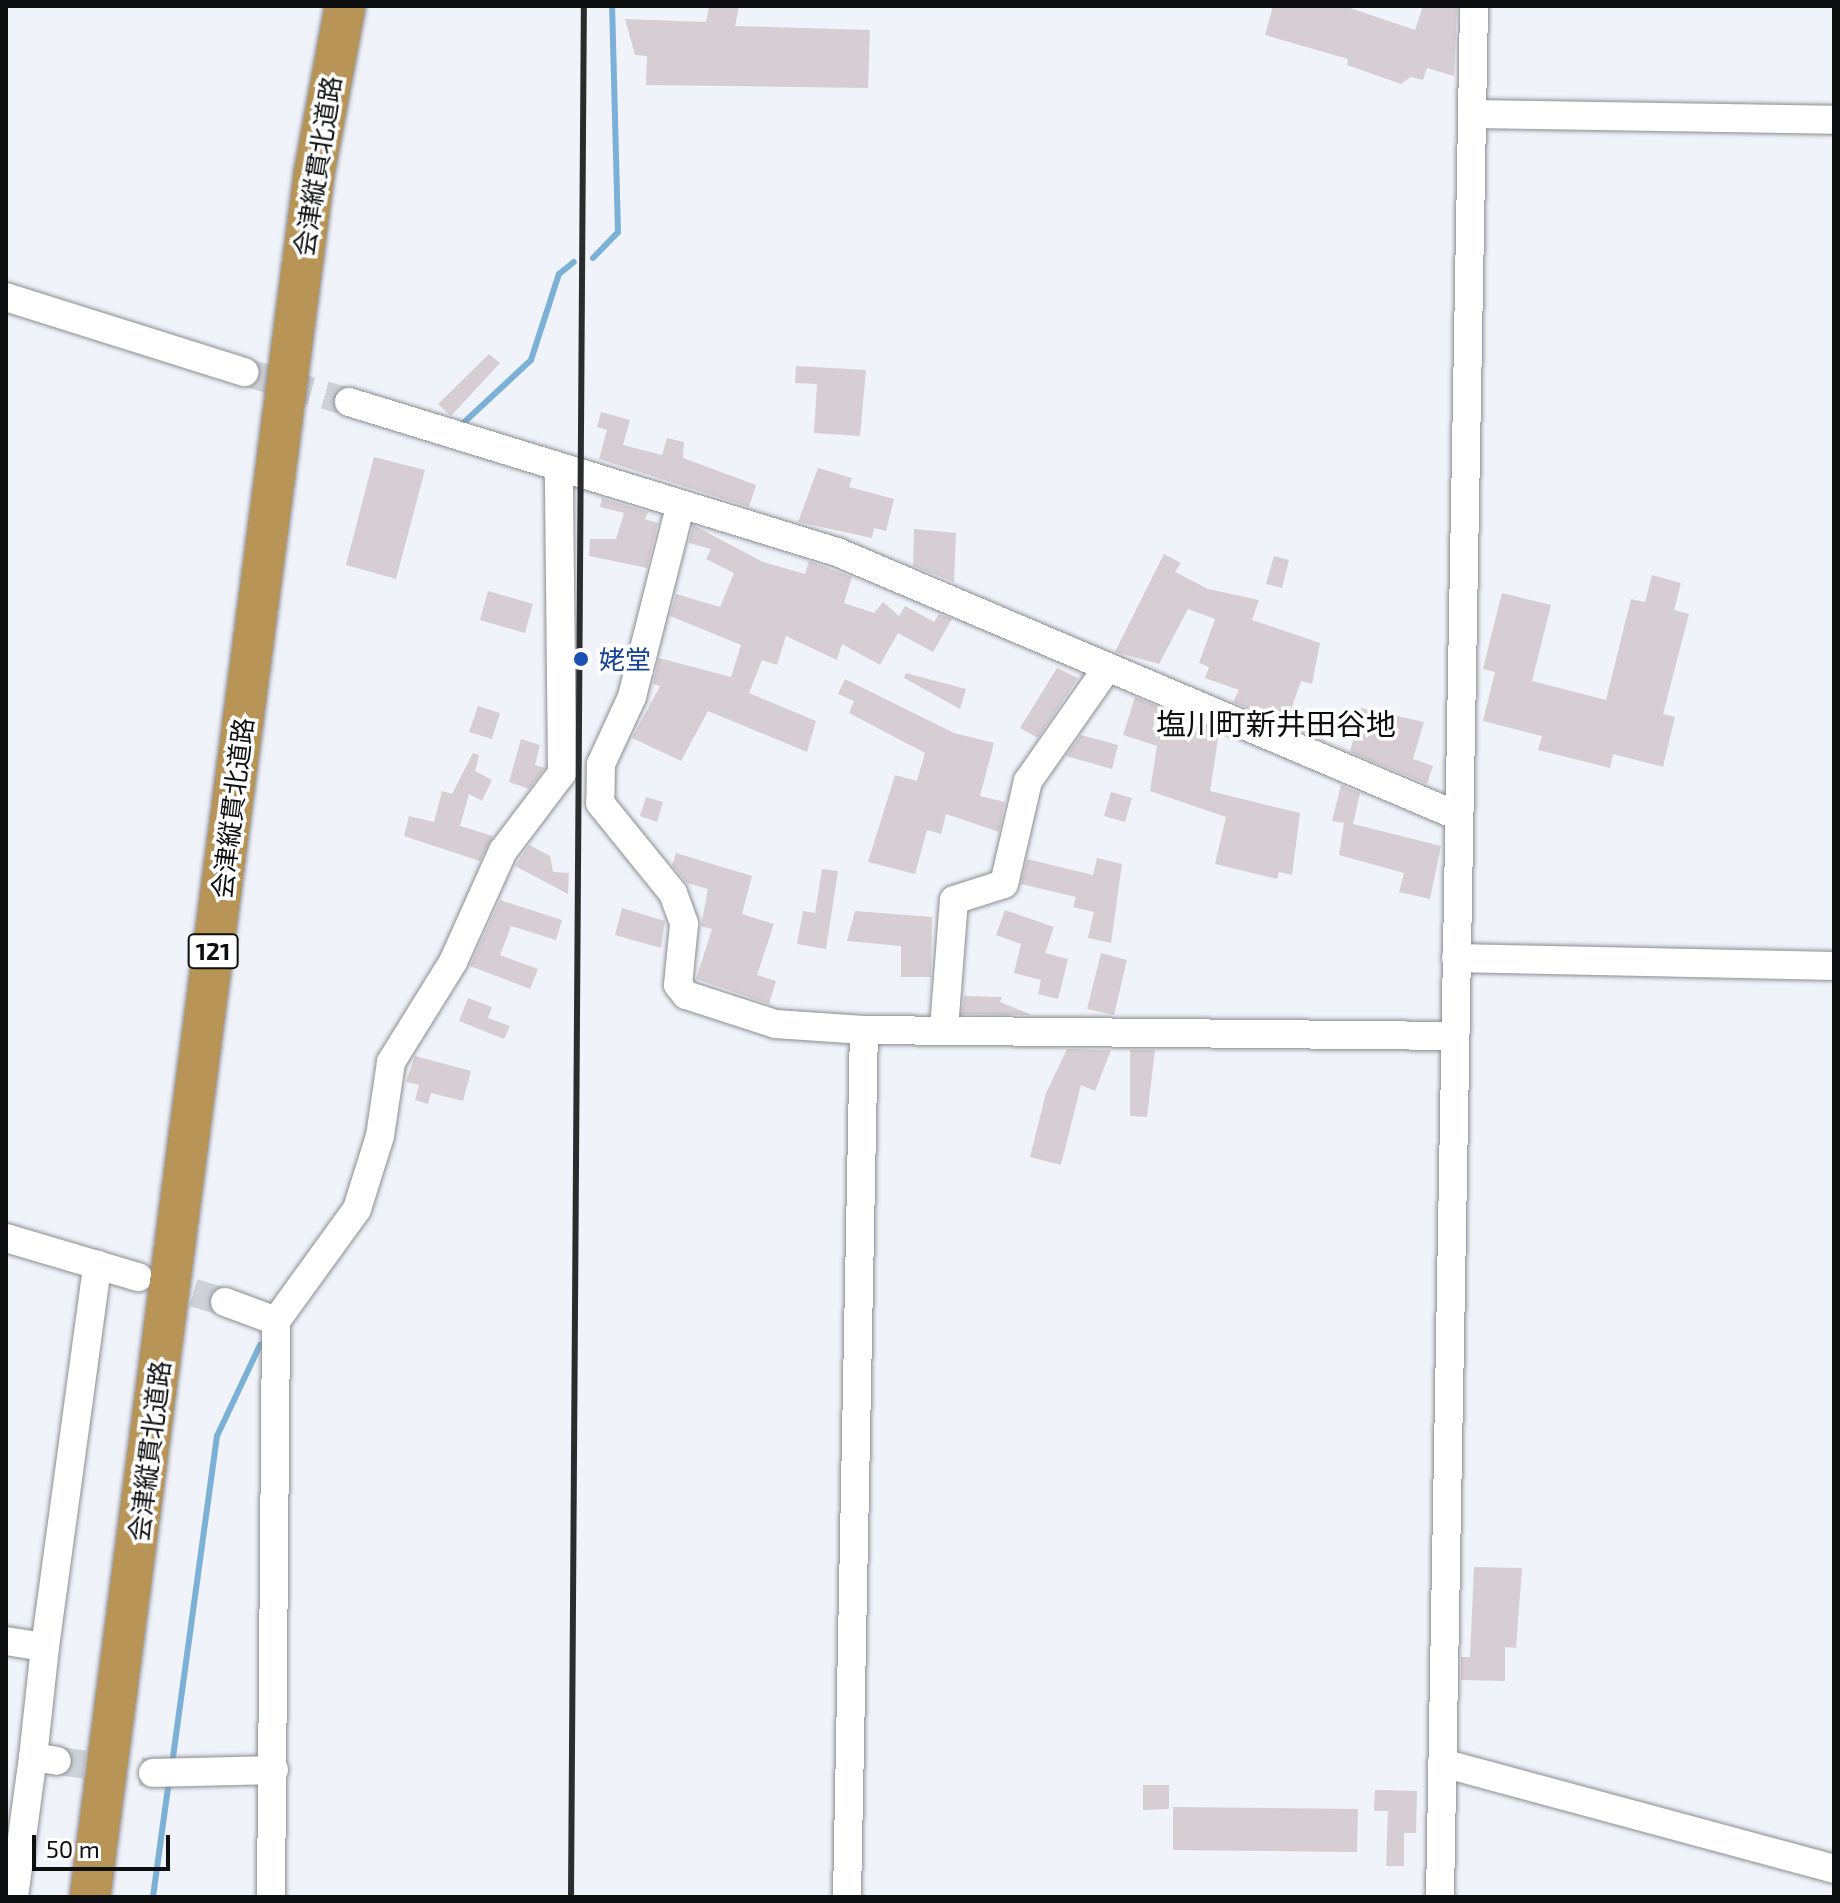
<!DOCTYPE html>
<meta charset="utf-8">
<style>
body{margin:0}
#map{position:relative;width:1840px;height:1903px;overflow:hidden;background:#f0f3f9;font-family:"Exo 2","Noto Sans JP",sans-serif}
div>[style]{position:absolute}
.stream>*{height:6px;margin:-3px;padding:0 3px;transform-origin:3px;border-radius:3px;background:#7bb1d6}
.building>*{inset:0;background:#d6ced2}
.minor-tunnel>*{height:28px;margin-top:-14px;transform-origin:0;background:repeating-linear-gradient(90deg,#ced1d6 0 28px,transparent 0 42px)}
.roads{filter:drop-shadow(0 0 2px #8b8d93) drop-shadow(0 0 2px #8b8d93)}
.minor>*{height:28px;margin:-14px;padding:0 14px;transform-origin:14px;border-radius:14px;background:#fff}
.highway>*{height:40px;margin:-20px;padding:0 20px;transform-origin:20px;border-radius:20px;background:#b89557}
.rail>*{height:6px;margin:-3px;padding:0 3px;transform-origin:3px;border-radius:3px;background:#2a2c2e}
.dots>*{width:22px;height:22px;translate:-50% -50%;box-sizing:border-box;border:4px solid #fff;border-radius:50%}
span{translate:-50% -50%;white-space:nowrap;text-align:center;line-height:1.15;-webkit-text-stroke:7px #fff;paint-order:stroke}
.shield-label span{padding:2px 6px;background:#fff;border:2px solid;border-radius:6px;-webkit-text-stroke-width:0}
.shield-label{font-size:24px;color:#0d0e10;font-weight:700}
.street-label{font-size:26px;color:#0d0e10}
.transit-label{font-size:26px;color:#164399}
.left{translate:0 -50%;text-align:left}
.quarter-label{font-size:30px;color:#0d0e10}
.frame{position:absolute;inset:0;border:8px solid #0d0e10;pointer-events:none}
.scale{position:absolute;left:32px;top:1835px;width:138px;height:36px;box-sizing:border-box;border:4px solid #0d0e10;border-top:0;padding-left:10px;font-size:24px;line-height:28px;white-space:nowrap;color:#0d0e10;-webkit-text-stroke:6px #fff;paint-order:stroke}
</style>
<div id="map">
<div class="stream">
<div style="left:593px;top:258px;width:36px;rotate:-46deg"></div>
<div style="left:618px;top:232px;width:226px;rotate:-91.5deg"></div>
<div style="left:459px;top:427px;width:98px;rotate:-42.9deg"></div>
<div style="left:531px;top:360px;width:90px;rotate:-72deg"></div>
<div style="left:559px;top:274px;width:19px;rotate:-39deg"></div>
<div style="left:173px;top:1757px;width:324px;rotate:-82.2deg"></div>
<div style="left:217px;top:1436px;width:101px;rotate:-64.7deg"></div>
<div style="left:153px;top:1897px;width:110px;rotate:-82.2deg"></div>
</div>
<div class="building">
<div style="clip-path:polygon(723px 6px,739px 6px,735px 26px,870px 30px,868px 88px,646px 85px,647px 56px,635px 55px,625px 19px,706px 22px,709px 7px)"></div>
<div style="clip-path:polygon(1273px 6px,1344px 6px,1415px 30px,1423px 6px,1457px 6px,1454px 76px,1427px 68px,1423px 80px,1411px 77px,1401px 84px,1347px 65px,1348px 59px,1265px 35px)"></div>
<div style="clip-path:polygon(489px 354px,500px 363px,451px 416px,438px 404px)"></div>
<div style="clip-path:polygon(796px 366px,866px 370px,860px 436px,814px 433px,817px 384px,795px 383px)"></div>
<div style="clip-path:polygon(601px 412px,630px 420px,623px 445px,662px 455px,667px 438px,684px 442px,683px 458px,756px 485px,749px 507px,599px 459px,607px 430px,597px 427px)"></div>
<div style="clip-path:polygon(374px 457px,425px 470px,396px 579px,346px 565px)"></div>
<div style="clip-path:polygon(818px 468px,852px 478px,849px 487px,894px 499px,886px 531px,874px 528px,872px 538px,798px 522px)"></div>
<div style="clip-path:polygon(602px 498px,648px 512px,645px 519px,658px 523px,647px 568px,589px 556px,590px 539px,616px 539px,624px 513px,600px 507px)"></div>
<div style="clip-path:polygon(693px 525px,763px 562px,805px 574px,809px 561px,852px 577px,844px 603px,874px 613px,883px 602px,899px 616px,905px 606px,934px 622px,939px 614px,952px 619px,933px 652px,898px 633px,880px 665px,842px 644px,837px 660px,786px 636px,777px 665px,762px 660px,749px 693px,816px 721px,807px 752px,708px 711px,681px 761px,632px 738px,660px 686px,653px 684px,659px 658px,731px 677px,741px 645px,670px 616px,676px 594px,720px 607px,734px 573px,706px 559px,711px 549px,689px 543px)"></div>
<div style="clip-path:polygon(914px 529px,956px 533px,954px 582px,913px 566px)"></div>
<div style="clip-path:polygon(1164px 554px,1181px 563px,1175px 572px,1208px 589px,1259px 600px,1252px 620px,1320px 643px,1312px 684px,1301px 681px,1292px 707px,1327px 728px,1323px 740px,1233px 702px,1239px 690px,1205px 678px,1209px 667px,1199px 663px,1215px 619px,1188px 609px,1159px 664px,1115px 652px)"></div>
<div style="clip-path:polygon(1274px 556px,1289px 560px,1282px 588px,1266px 584px)"></div>
<div style="clip-path:polygon(1652px 575px,1681px 583px,1674px 610px,1689px 614px,1663px 714px,1675px 717px,1663px 767px,1613px 754px,1610px 768px,1538px 750px,1542px 736px,1483px 721px,1495px 672px,1483px 669px,1502px 593px,1551px 605px,1532px 681px,1606px 700px,1631px 599px,1645px 602px)"></div>
<div style="clip-path:polygon(488px 591px,533px 604px,525px 633px,480px 620px)"></div>
<div style="clip-path:polygon(1057px 668px,1078px 678px,1038px 738px,1020px 728px)"></div>
<div style="clip-path:polygon(906px 673px,966px 689px,960px 709px,904px 678px)"></div>
<div style="clip-path:polygon(845px 679px,954px 733px,994px 743px,980px 796px,1005px 802px,999px 832px,946px 814px,941px 834px,927px 830px,915px 874px,868px 862px,895px 775px,917px 781px,925px 753px,849px 713px,854px 701px,838px 694px)"></div>
<div style="clip-path:polygon(1135px 697px,1159px 707px,1153px 728px,1185px 738px,1192px 721px,1219px 733px,1210px 791px,1300px 813px,1292px 875px,1279px 872px,1277px 879px,1215px 864px,1226px 817px,1150px 791px,1157px 746px,1123px 735px)"></div>
<div style="clip-path:polygon(478px 706px,500px 713px,492px 739px,469px 732px)"></div>
<div style="clip-path:polygon(1361px 708px,1424px 722px,1413px 759px,1433px 766px,1427px 784px,1350px 752px)"></div>
<div style="clip-path:polygon(1081px 735px,1118px 745px,1112px 769px,1066px 756px)"></div>
<div style="clip-path:polygon(521px 739px,540px 745px,535px 765px,545px 768px,529px 789px,509px 782px)"></div>
<div style="clip-path:polygon(473px 753px,479px 755px,475px 771px,492px 780px,482px 801px,469px 794px,460px 826px,493px 836px,480px 861px,404px 836px,409px 816px,434px 822px,442px 791px,452px 794px)"></div>
<div style="clip-path:polygon(1341px 785px,1360px 793px,1353px 824px,1441px 846px,1430px 899px,1399px 892px,1404px 873px,1339px 855px,1344px 823px,1332px 821px)"></div>
<div style="clip-path:polygon(1111px 792px,1132px 798px,1125px 822px,1104px 816px)"></div>
<div style="clip-path:polygon(646px 797px,663px 802px,657px 822px,640px 816px)"></div>
<div style="clip-path:polygon(529px 845px,550px 856px,553px 872px,569px 873px,568px 894px,515px 866px)"></div>
<div style="clip-path:polygon(676px 853px,752px 876px,742px 914px,774px 924px,757px 975px,776px 981px,769px 1004px,696px 979px,712px 929px,701px 926px,708px 889px,687px 883px,672px 865px)"></div>
<div style="clip-path:polygon(1097px 858px,1122px 864px,1111px 943px,1088px 938px,1094px 912px,1073px 907px,1076px 897px,1021px 884px,1027px 859px,1093px 875px)"></div>
<div style="clip-path:polygon(822px 869px,838px 871px,826px 949px,797px 944px,803px 911px,815px 913px)"></div>
<div style="clip-path:polygon(500px 900px,562px 920px,556px 940px,511px 926px,500px 955px,538px 969px,530px 989px,470px 966px)"></div>
<div style="clip-path:polygon(622px 908px,665px 921px,661px 948px,615px 935px)"></div>
<div style="clip-path:polygon(1005px 910px,1054px 927px,1045px 953px,1068px 959px,1058px 999px,1038px 994px,1041px 980px,1014px 973px,1021px 944px,996px 935px)"></div>
<div style="clip-path:polygon(855px 911px,932px 917px,931px 977px,901px 977px,901px 946px,847px 941px)"></div>
<div style="clip-path:polygon(1101px 953px,1127px 960px,1114px 1015px,1087px 1009px)"></div>
<div style="clip-path:polygon(964px 996px,1002px 997px,1000px 1002px,1032px 1015px,962px 1014px)"></div>
<div style="clip-path:polygon(468px 998px,492px 1007px,488px 1018px,510px 1026px,504px 1039px,459px 1021px)"></div>
<div style="clip-path:polygon(1067px 1049px,1111px 1050px,1095px 1091px,1081px 1085px,1061px 1165px,1030px 1157px,1046px 1093px)"></div>
<div style="clip-path:polygon(1130px 1050px,1155px 1050px,1147px 1117px,1130px 1116px)"></div>
<div style="clip-path:polygon(415px 1056px,471px 1071px,463px 1101px,431px 1093px,428px 1104px,415px 1100px,419px 1085px,406px 1082px)"></div>
<div style="clip-path:polygon(1474px 1567px,1522px 1568px,1516px 1648px,1505px 1647px,1505px 1681px,1461px 1680px,1461px 1657px,1470px 1657px)"></div>
<div style="clip-path:polygon(1143px 1785px,1169px 1785px,1169px 1809px,1143px 1810px)"></div>
<div style="clip-path:polygon(1375px 1790px,1417px 1791px,1416px 1833px,1404px 1833px,1404px 1866px,1386px 1866px,1388px 1811px,1374px 1811px)"></div>
<div style="clip-path:polygon(1173px 1807px,1358px 1809px,1357px 1852px,1173px 1850px)"></div>
</div>
<div class="minor-tunnel">
<div style="left:244px;top:372px;width:109px;rotate:15.9deg"></div>
<div style="left:153px;top:1281px;width:75px;rotate:16.3deg"></div>
<div style="left:57px;top:1761px;width:97px;rotate:7.1deg"></div>
</div>
<div class="roads">
<div class="minor">
<div style="left:1472px;top:114px;width:362px;rotate:0.9deg"></div>
<div style="left:6px;top:297px;width:250px;rotate:17.5deg"></div>
<div style="left:349px;top:402px;width:511px;rotate:17.09deg"></div>
<div style="left:837px;top:552px;width:675px;rotate:23.03deg"></div>
<div style="left:680px;top:507px;width:196px;rotate:104.2deg"></div>
<div style="left:632px;top:697px;width:74px;rotate:114.8deg"></div>
<div style="left:601px;top:764px;width:39px;rotate:91deg"></div>
<div style="left:600px;top:803px;width:116px;rotate:51deg"></div>
<div style="left:673px;top:893px;width:33px;rotate:70deg"></div>
<div style="left:684px;top:924px;width:61px;rotate:95.6deg"></div>
<div style="left:678px;top:985px;width:13px;rotate:51deg"></div>
<div style="left:686px;top:995px;width:94px;rotate:18deg"></div>
<div style="left:775px;top:1024px;width:89px;rotate:3.9deg"></div>
<div style="left:1456px;top:958px;width:378px;rotate:1.2deg"></div>
<div style="left:944px;top:1029px;width:129px;rotate:-85.6deg"></div>
<div style="left:954px;top:900px;width:52px;rotate:-17.7deg"></div>
<div style="left:1004px;top:884px;width:106px;rotate:-76.9deg"></div>
<div style="left:1028px;top:781px;width:134px;rotate:-55deg"></div>
<div style="left:6px;top:1238px;width:138px;rotate:16.5deg"></div>
<div style="left:225px;top:1302px;width:54px;rotate:20.4deg"></div>
<div style="left:6px;top:1641px;width:39px;rotate:9deg"></div>
<div style="left:45px;top:1647px;width:111px;rotate:96.2deg"></div>
<div style="left:33px;top:1757px;width:24px;rotate:9deg"></div>
<div style="left:45px;top:1647px;width:386px;rotate:-82.2deg"></div>
<div style="left:1442px;top:1763px;width:406px;rotate:15.1deg"></div>
<div style="left:153px;top:1773px;width:121px;rotate:-1.4deg"></div>
<div style="left:14px;top:1897px;width:141px;rotate:-82.3deg"></div>
<div style="left:271px;top:1897px;width:576px;rotate:-89.5deg"></div>
<div style="left:276px;top:1321px;width:138px;rotate:-54.1deg"></div>
<div style="left:357px;top:1209px;width:77px;rotate:-72.5deg"></div>
<div style="left:380px;top:1136px;width:75px;rotate:-81.5deg"></div>
<div style="left:391px;top:1062px;width:118px;rotate:-58.2deg"></div>
<div style="left:453px;top:962px;width:122px;rotate:-65.8deg"></div>
<div style="left:503px;top:851px;width:98px;rotate:-52.9deg"></div>
<div style="left:562px;top:773px;width:304px;rotate:-90.6deg"></div>
<div style="left:847px;top:1897px;width:867px;rotate:-88.88deg"></div>
<div style="left:864px;top:1030px;width:591px;rotate:0.58deg"></div>
<div style="left:1440px;top:1897px;width:1891px;rotate:-88.97deg"></div>
</div>
<div class="highway">
<div style="left:90px;top:1897px;width:1737px;rotate:-82.59deg"></div>
<div style="left:314px;top:174px;width:171px;rotate:-79.5deg"></div>
</div>
</div>
<div class="rail">
<div style="left:571px;top:1897px;width:1891px;rotate:-89.61deg"></div>
</div>
<div class="dots">
<div style="left:581px;top:659px;background:#1a4fb4"></div>
</div>
<div class="shield-label">
<span style="left:213px;top:951px">121</span>
</div>
<div class="street-label">
<span style="left:317px;top:166px;rotate:-81deg">会津縦貫北道路</span>
<span style="left:232px;top:808px;rotate:-83deg">会津縦貫北道路</span>
<span style="left:149px;top:1451px;rotate:-83deg">会津縦貫北道路</span>
</div>
<div class="transit-label">
<span class="left" style="left:599px;top:659px">姥堂</span>
</div>
<div class="quarter-label">
<span style="left:1276px;top:723px">塩川町新井田谷地</span>
</div>
<div class="frame"></div>
<div class="scale">50 m</div>
</div>
